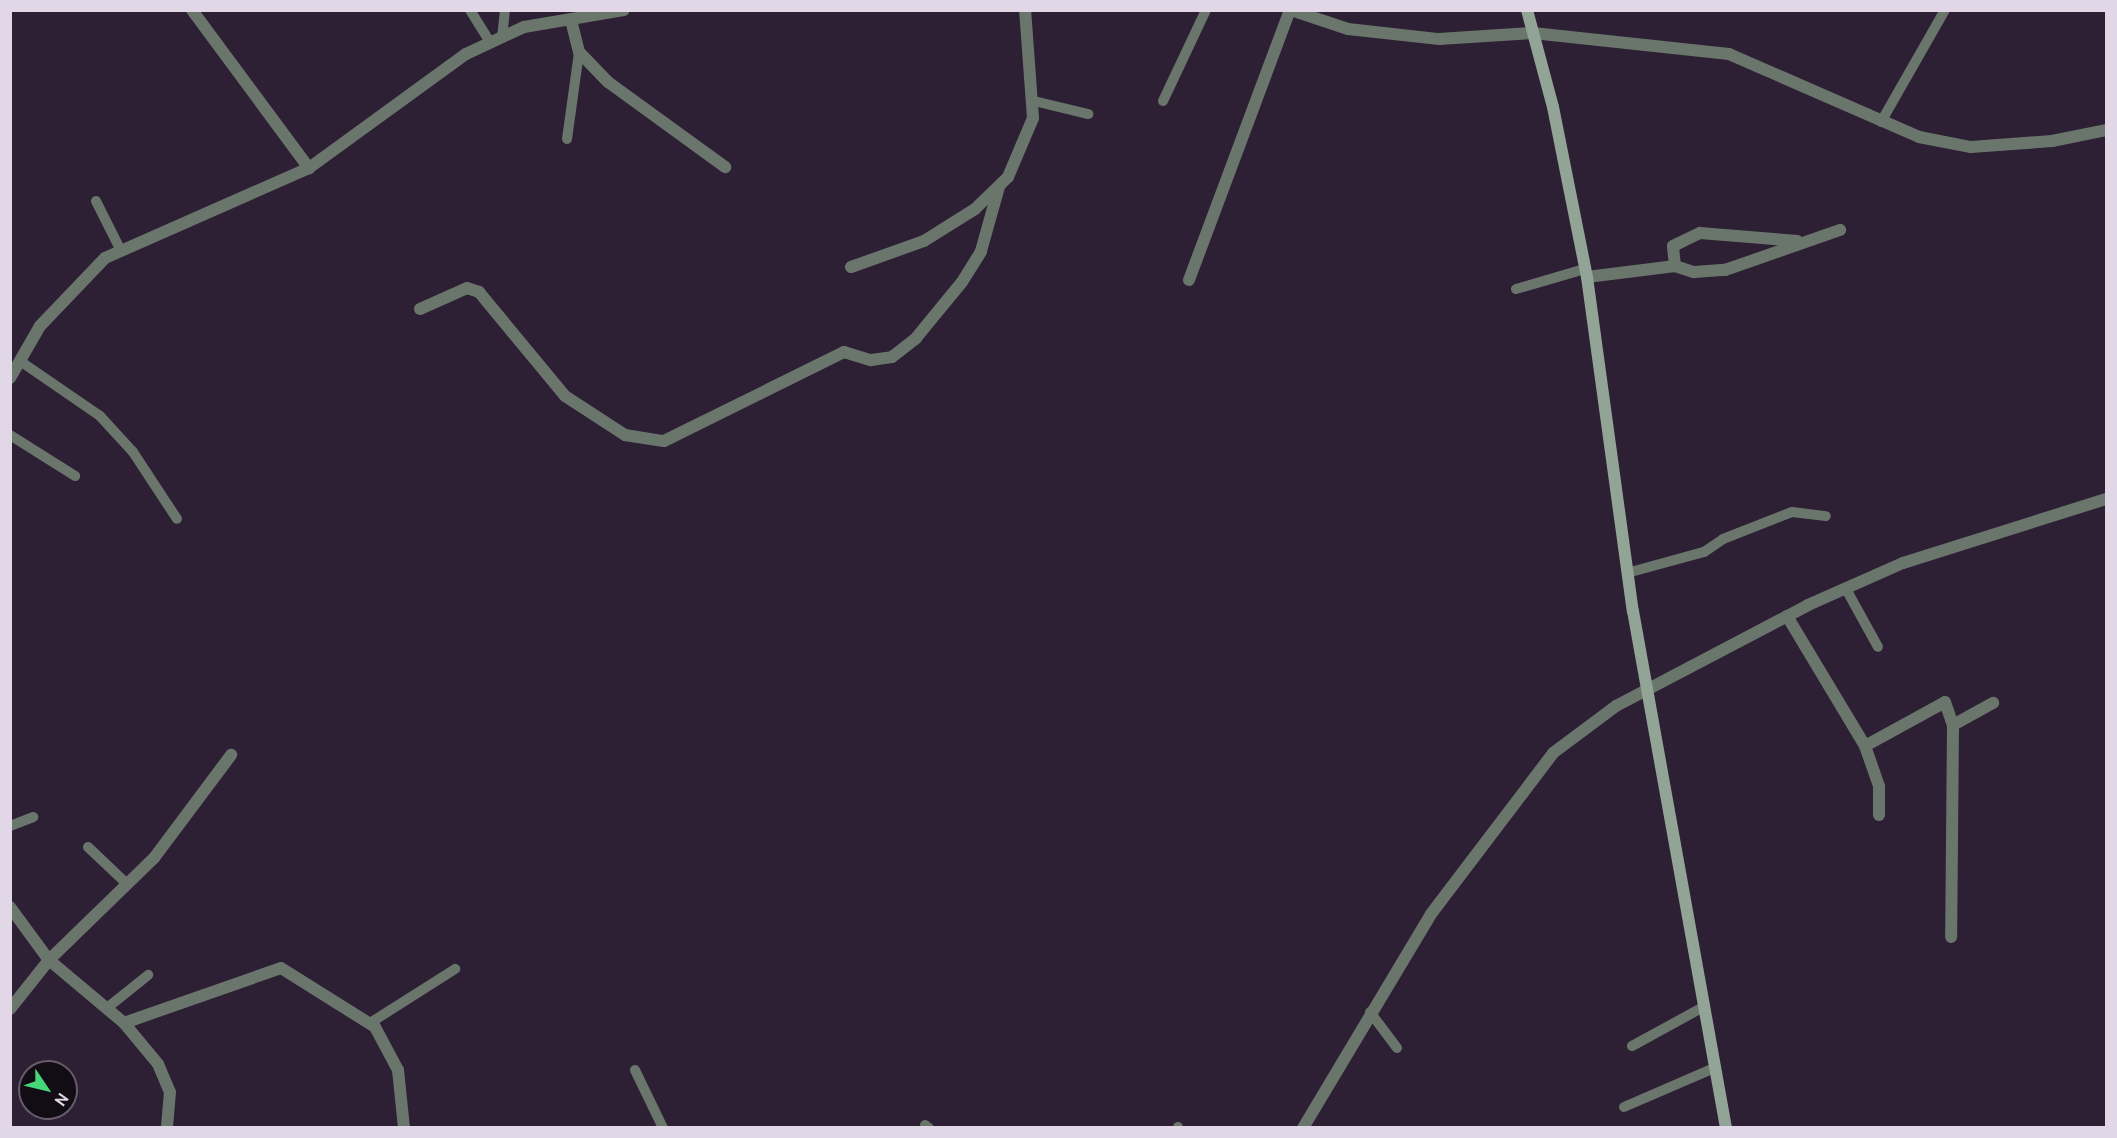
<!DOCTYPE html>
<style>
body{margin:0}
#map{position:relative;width:2117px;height:1138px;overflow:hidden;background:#2d1f34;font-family:Cabin,sans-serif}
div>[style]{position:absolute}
.lane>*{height:10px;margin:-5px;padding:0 5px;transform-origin:5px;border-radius:5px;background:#6a766c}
.street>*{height:12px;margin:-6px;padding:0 6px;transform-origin:6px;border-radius:6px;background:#6a766c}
.secondary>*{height:12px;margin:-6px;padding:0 6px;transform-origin:6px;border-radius:6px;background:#91a495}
span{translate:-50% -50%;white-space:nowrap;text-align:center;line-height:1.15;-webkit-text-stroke:5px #120c15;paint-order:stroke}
.frame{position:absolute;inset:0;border:12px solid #e1d7e6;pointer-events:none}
.north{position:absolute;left:18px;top:1060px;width:60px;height:60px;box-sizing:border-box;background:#120c15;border:2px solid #655d69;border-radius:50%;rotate:125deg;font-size:16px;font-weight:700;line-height:24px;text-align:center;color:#e1d7e6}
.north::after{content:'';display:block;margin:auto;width:21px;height:27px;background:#48d778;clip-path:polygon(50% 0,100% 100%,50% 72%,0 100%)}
</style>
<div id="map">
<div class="lane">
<div style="left:470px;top:10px;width:39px;rotate:58deg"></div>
<div style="left:502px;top:38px;width:28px;rotate:-84deg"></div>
<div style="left:1034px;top:101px;width:56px;rotate:13.5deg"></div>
<div style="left:1163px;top:101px;width:101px;rotate:-64.7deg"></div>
<div style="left:1881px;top:122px;width:129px;rotate:-60.3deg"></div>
<div style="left:567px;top:139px;width:88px;rotate:-82.1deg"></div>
<div style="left:96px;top:201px;width:56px;rotate:63.4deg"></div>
<div style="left:1516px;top:289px;width:72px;rotate:-16.2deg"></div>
<div style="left:20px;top:361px;width:97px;rotate:34.5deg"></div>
<div style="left:100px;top:416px;width:49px;rotate:47.5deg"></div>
<div style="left:133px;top:452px;width:80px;rotate:56.7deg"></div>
<div style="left:10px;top:435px;width:77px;rotate:32.2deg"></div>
<div style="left:1627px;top:573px;width:80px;rotate:-15.3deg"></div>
<div style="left:1704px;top:552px;width:23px;rotate:-34deg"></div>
<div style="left:1723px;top:539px;width:74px;rotate:-21.4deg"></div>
<div style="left:1792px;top:512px;width:34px;rotate:7deg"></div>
<div style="left:1846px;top:589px;width:66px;rotate:61.1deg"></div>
<div style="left:10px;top:826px;width:25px;rotate:-21deg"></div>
<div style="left:88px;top:847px;width:54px;rotate:43.5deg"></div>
<div style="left:107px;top:1008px;width:53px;rotate:-38.8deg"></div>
<div style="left:1370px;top:1012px;width:45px;rotate:53.1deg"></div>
<div style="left:370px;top:1023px;width:101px;rotate:-32.4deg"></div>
<div style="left:1632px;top:1046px;width:83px;rotate:-28.7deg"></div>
<div style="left:635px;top:1070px;width:64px;rotate:64.2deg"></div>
<div style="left:1624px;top:1107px;width:98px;rotate:-23.4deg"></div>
<div style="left:925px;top:1125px;width:5px;rotate:37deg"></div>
<div style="left:1178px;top:1127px;width:1px;rotate:90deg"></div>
</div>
<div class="street">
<div style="left:192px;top:10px;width:197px;rotate:53.5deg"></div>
<div style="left:1291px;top:10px;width:60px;rotate:18.4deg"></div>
<div style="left:1348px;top:29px;width:92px;rotate:6.3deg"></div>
<div style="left:1439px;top:39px;width:94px;rotate:-3.7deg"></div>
<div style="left:1533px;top:33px;width:197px;rotate:6.1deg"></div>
<div style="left:1729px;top:54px;width:207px;rotate:23.6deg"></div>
<div style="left:1919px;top:137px;width:53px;rotate:10.9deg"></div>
<div style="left:1971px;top:147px;width:81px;rotate:-4.2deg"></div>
<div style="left:2052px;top:141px;width:55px;rotate:-11.5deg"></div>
<div style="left:571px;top:20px;width:33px;rotate:76deg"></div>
<div style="left:579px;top:52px;width:42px;rotate:46deg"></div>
<div style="left:608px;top:82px;width:145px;rotate:36deg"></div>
<div style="left:1675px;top:266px;width:20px;rotate:-96deg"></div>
<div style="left:1673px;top:246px;width:30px;rotate:-26deg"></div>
<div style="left:1700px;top:233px;width:98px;rotate:4.7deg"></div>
<div style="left:851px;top:267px;width:77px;rotate:-19.6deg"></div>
<div style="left:924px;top:241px;width:60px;rotate:-32.1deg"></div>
<div style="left:975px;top:209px;width:46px;rotate:-44.1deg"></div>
<div style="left:1008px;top:177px;width:64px;rotate:-67deg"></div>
<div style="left:1033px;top:118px;width:108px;rotate:-94.2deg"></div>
<div style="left:1587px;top:277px;width:89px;rotate:-7.1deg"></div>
<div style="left:1675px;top:266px;width:20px;rotate:18deg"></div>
<div style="left:1694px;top:272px;width:31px;rotate:-4deg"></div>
<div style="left:1725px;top:270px;width:122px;rotate:-19.2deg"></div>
<div style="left:1189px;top:280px;width:288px;rotate:-69.5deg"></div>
<div style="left:420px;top:309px;width:51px;rotate:-24.1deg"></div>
<div style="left:467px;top:288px;width:13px;rotate:18deg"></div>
<div style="left:479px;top:292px;width:135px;rotate:50.4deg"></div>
<div style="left:565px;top:396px;width:72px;rotate:33deg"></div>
<div style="left:625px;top:435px;width:39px;rotate:9deg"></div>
<div style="left:664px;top:441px;width:201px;rotate:-26.3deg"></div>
<div style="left:844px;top:352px;width:28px;rotate:17deg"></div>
<div style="left:871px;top:360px;width:21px;rotate:-8deg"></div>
<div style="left:892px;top:357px;width:31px;rotate:-38deg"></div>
<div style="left:916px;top:338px;width:72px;rotate:-50.6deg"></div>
<div style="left:962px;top:282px;width:36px;rotate:-58deg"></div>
<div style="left:981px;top:251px;width:66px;rotate:-74.3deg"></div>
<div style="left:10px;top:378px;width:60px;rotate:-60deg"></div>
<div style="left:40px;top:326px;width:94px;rotate:-46.3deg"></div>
<div style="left:105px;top:258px;width:223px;rotate:-23.8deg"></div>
<div style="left:309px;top:168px;width:194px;rotate:-36deg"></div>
<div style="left:466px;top:54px;width:64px;rotate:-25deg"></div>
<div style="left:524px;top:27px;width:101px;rotate:-9.6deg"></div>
<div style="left:1787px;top:616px;width:152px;rotate:59deg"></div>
<div style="left:1865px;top:746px;width:42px;rotate:70.7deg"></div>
<div style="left:1879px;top:786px;width:29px;rotate:90deg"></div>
<div style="left:1953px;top:725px;width:46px;rotate:-28.8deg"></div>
<div style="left:1865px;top:746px;width:91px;rotate:-28.8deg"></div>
<div style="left:1945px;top:702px;width:24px;rotate:71deg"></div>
<div style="left:1953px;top:725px;width:212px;rotate:90.5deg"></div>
<div style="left:10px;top:907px;width:66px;rotate:53.7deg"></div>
<div style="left:49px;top:960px;width:98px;rotate:40deg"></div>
<div style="left:124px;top:1023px;width:53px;rotate:50.3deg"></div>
<div style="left:158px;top:1064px;width:30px;rotate:67deg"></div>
<div style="left:170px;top:1092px;width:36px;rotate:95deg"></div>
<div style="left:10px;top:1009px;width:63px;rotate:-51.5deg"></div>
<div style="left:49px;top:960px;width:146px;rotate:-44.2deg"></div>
<div style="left:154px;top:858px;width:129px;rotate:-53.2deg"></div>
<div style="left:124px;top:1023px;width:166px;rotate:-19.3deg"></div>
<div style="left:281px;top:968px;width:111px;rotate:32.1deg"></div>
<div style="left:375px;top:1027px;width:49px;rotate:61.9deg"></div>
<div style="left:398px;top:1070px;width:58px;rotate:84.1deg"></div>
<div style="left:1303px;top:1128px;width:249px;rotate:-59.1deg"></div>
<div style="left:1431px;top:914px;width:202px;rotate:-52.8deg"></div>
<div style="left:1553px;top:753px;width:79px;rotate:-36.7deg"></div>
<div style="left:1616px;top:706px;width:217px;rotate:-27.7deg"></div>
<div style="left:1808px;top:605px;width:104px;rotate:-23.9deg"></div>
<div style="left:1903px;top:563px;width:213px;rotate:-17.5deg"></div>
</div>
<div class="secondary">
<div style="left:1527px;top:10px;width:100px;rotate:75deg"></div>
<div style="left:1553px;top:107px;width:173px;rotate:78.7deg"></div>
<div style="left:1587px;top:277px;width:337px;rotate:82.2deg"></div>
<div style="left:1633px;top:611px;width:525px;rotate:79.8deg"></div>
</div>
<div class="frame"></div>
<div class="north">N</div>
</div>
